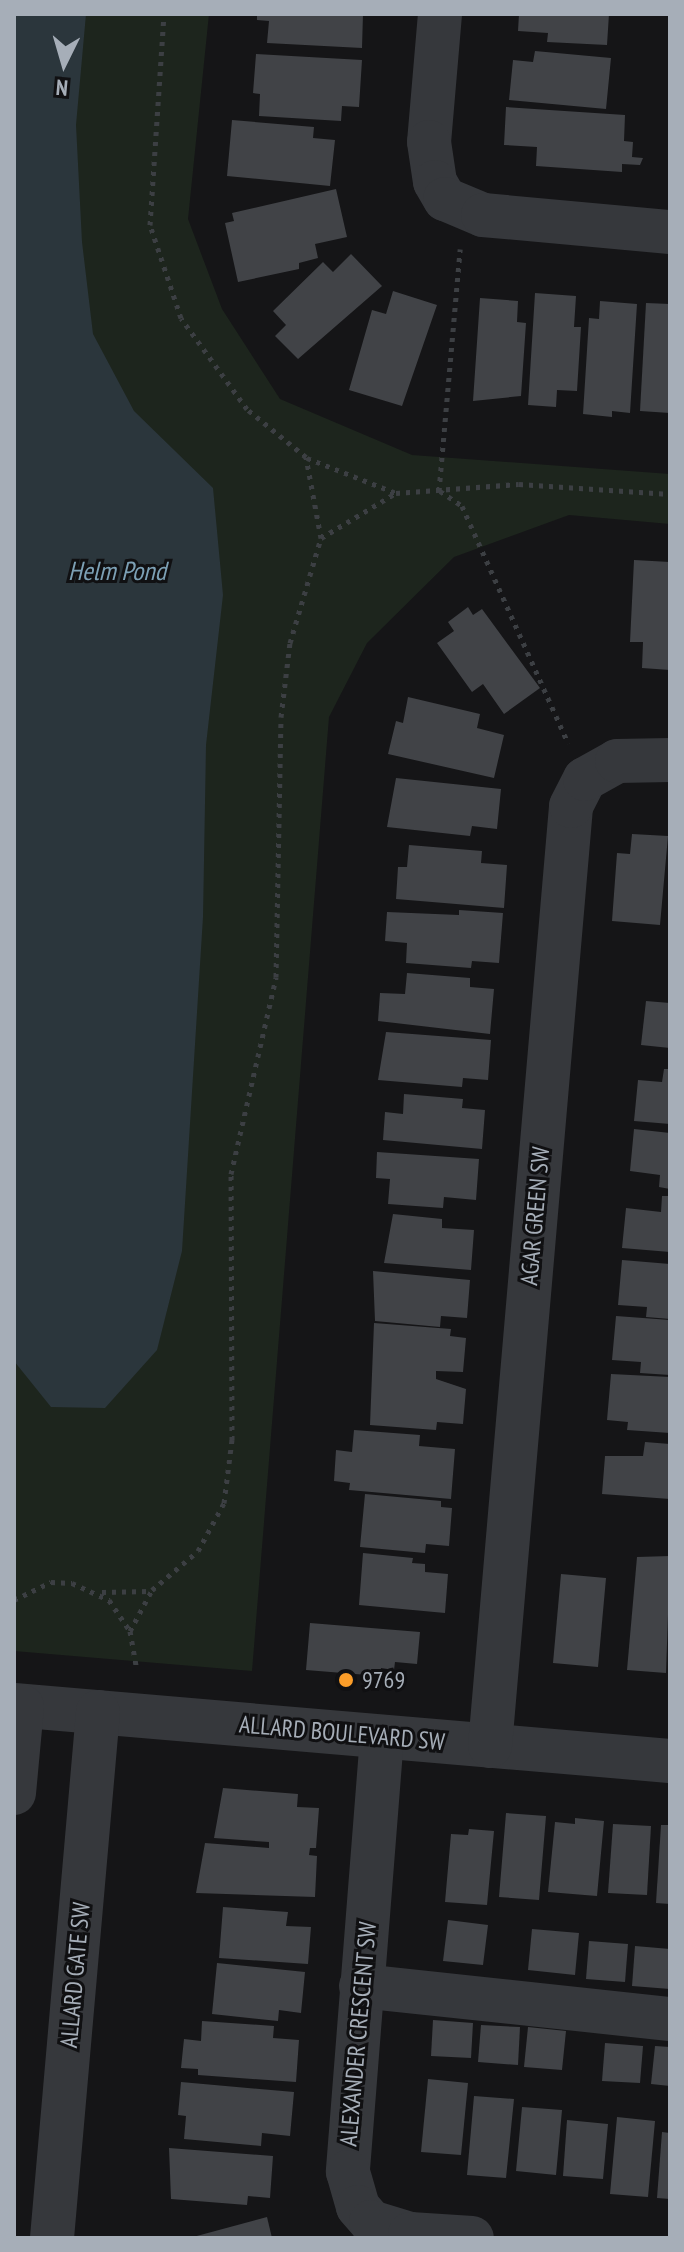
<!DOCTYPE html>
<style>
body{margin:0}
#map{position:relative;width:684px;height:2252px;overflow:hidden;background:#151517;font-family:"PT Sans Narrow",sans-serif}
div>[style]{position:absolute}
.green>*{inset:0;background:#1d251d}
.water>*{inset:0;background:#2b363c}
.building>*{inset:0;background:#414347}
.path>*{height:5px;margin-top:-2.5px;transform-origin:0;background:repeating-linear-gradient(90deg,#3c3f43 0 4px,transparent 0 10px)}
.minor>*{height:44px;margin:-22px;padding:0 22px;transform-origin:22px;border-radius:22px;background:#36383c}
.dots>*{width:22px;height:22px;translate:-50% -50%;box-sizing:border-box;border:4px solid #101012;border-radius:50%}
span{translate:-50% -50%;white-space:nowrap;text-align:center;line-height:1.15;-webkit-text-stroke:6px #101012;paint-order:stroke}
.street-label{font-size:24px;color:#a6aeb8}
.poi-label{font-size:24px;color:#a6aeb8}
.left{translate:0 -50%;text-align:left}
.water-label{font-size:26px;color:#7ca0b5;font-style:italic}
.frame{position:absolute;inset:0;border:16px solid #a6aeb8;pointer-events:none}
.north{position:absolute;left:24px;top:24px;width:80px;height:80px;-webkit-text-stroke:6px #101012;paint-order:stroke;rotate:185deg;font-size:22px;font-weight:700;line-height:32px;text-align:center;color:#a6aeb8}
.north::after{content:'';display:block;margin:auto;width:28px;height:36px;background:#a6aeb8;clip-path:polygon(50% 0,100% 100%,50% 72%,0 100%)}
</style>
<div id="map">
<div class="green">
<div style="clip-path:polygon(14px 14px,209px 14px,188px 219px,222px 309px,280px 399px,412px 455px,670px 474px,670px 524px,569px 515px,454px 557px,367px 643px,329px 717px,252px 1671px,14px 1651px)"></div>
</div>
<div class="water">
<div style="clip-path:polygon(14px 14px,86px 14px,76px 125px,82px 242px,93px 334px,134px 411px,213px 488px,223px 595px,206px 745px,203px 917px,182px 1251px,157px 1350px,105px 1408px,51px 1407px,14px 1361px)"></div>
</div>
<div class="building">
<div style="clip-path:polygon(257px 14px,363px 14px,362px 48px,267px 43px,269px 21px,257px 20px)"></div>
<div style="clip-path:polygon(519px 14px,609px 14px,607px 45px,547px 42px,548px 33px,518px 31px)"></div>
<div style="clip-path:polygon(535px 51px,611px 58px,606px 109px,509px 100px,513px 60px,533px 62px)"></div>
<div style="clip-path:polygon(256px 54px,362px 60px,359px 107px,342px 106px,341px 121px,259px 116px,260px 94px,253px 93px)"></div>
<div style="clip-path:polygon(506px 107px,625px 115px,624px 141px,633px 142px,632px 157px,643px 158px,640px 165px,622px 164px,622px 172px,536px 166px,537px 147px,504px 145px)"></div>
<div style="clip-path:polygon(232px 120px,314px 127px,313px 138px,335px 140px,330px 186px,227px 176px)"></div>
<div style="clip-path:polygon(336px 189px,347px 237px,315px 244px,318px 258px,299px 263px,299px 269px,238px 282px,225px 223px,234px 221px,232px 213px)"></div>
<div style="clip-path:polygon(351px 254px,382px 286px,298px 359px,275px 336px,286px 325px,273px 311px,323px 262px,333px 272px)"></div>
<div style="clip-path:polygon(393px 291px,437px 305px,402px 406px,349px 390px,372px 310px,386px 314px)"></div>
<div style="clip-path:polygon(535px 293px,576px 296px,574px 327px,581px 327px,577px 391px,557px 390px,556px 407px,528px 405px)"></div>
<div style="clip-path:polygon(480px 298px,518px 301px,517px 322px,526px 323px,521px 396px,473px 401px)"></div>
<div style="clip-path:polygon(600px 301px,637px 304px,630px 413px,612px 411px,612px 417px,583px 414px,589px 318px,599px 319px)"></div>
<div style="clip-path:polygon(646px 303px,670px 304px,670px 413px,640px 411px)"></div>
<div style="clip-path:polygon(634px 560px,670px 562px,670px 670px,642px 668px,643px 642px,630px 642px)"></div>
<div style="clip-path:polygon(468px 607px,473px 615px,482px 609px,540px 688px,504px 714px,483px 684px,472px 692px,437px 643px,454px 631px,448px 622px)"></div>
<div style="clip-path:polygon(408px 697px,480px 714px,477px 728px,504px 735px,494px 778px,388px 754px,396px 721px,403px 723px)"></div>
<div style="clip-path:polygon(396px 778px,501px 789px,497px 829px,472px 826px,470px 836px,387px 827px)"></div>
<div style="clip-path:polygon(632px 834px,668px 836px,660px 925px,612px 921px,617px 853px,630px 854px)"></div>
<div style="clip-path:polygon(409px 845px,482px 851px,481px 863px,507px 865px,504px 908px,396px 899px,398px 867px,407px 867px)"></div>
<div style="clip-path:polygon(459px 910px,503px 913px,499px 963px,472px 961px,471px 968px,406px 963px,407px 943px,385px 941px,387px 912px,459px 915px)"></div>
<div style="clip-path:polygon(407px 973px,470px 978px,470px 987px,494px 989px,490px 1034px,378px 1021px,380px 993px,405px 994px)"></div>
<div style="clip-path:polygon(646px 1001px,670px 1003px,670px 1048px,641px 1045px)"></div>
<div style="clip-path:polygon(386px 1032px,491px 1040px,488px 1080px,463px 1078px,462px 1087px,378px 1080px)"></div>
<div style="clip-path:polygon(664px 1069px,670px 1069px,670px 1124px,634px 1121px,638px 1080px,662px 1082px)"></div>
<div style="clip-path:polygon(404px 1094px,463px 1099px,462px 1108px,485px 1110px,482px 1149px,383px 1140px,385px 1112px,403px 1114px)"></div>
<div style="clip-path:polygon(634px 1129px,670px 1133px,670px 1189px,659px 1187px,660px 1175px,630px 1171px)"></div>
<div style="clip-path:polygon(377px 1152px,479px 1159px,476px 1200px,444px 1197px,443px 1208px,388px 1204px,390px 1179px,376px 1178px)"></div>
<div style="clip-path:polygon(662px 1196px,670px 1196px,670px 1252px,622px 1248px,626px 1208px,661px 1212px)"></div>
<div style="clip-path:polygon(393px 1214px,442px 1219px,442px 1228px,474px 1230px,471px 1270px,384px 1263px)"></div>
<div style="clip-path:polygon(622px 1260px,670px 1264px,670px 1319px,646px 1317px,647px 1307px,618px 1305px)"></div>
<div style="clip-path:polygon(373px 1271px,470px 1280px,467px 1318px,441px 1316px,440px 1327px,375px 1321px)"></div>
<div style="clip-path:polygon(616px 1316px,670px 1320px,670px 1375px,640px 1373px,641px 1362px,612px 1360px)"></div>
<div style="clip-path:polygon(374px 1323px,451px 1329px,450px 1336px,466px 1338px,463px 1372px,436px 1371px,436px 1379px,466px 1389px,463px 1424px,437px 1422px,436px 1430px,370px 1425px)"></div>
<div style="clip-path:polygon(611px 1374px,670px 1377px,670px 1433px,627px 1430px,628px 1422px,607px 1420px)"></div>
<div style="clip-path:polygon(354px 1430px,420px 1435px,419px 1446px,455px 1449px,451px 1499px,349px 1490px,350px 1483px,334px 1481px,336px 1450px,352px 1452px)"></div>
<div style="clip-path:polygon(645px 1442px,670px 1444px,670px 1499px,602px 1494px,605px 1456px,643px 1456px)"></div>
<div style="clip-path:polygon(365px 1494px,441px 1501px,441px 1507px,452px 1508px,449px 1546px,426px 1544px,425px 1553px,360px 1547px)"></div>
<div style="clip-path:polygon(363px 1553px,413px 1558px,412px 1563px,425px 1564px,425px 1572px,448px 1574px,445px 1613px,359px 1605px)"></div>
<div style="clip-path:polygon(670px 1556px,666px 1673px,627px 1670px,637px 1557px)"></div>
<div style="clip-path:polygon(561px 1574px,606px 1578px,598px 1667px,553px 1663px)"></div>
<div style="clip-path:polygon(310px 1623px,420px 1632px,417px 1664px,395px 1662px,394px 1670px,381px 1668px,380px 1676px,306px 1670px)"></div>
<div style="clip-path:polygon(223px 1788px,298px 1794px,297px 1807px,319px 1808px,316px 1848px,310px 1848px,309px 1855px,317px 1856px,315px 1897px,196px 1893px,205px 1843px,269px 1848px,269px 1842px,214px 1838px)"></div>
<div style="clip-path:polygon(506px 1813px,546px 1816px,539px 1900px,499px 1897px)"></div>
<div style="clip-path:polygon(575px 1818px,604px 1821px,597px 1896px,548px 1892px,555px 1822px,575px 1824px)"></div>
<div style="clip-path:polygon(613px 1824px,651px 1826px,647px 1895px,608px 1893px)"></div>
<div style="clip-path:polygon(661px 1825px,670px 1825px,670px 1904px,656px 1903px)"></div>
<div style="clip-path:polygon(469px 1829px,494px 1831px,487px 1905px,445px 1902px,451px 1834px,468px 1835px)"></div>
<div style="clip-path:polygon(223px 1907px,288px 1912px,286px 1926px,311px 1927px,308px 1964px,219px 1958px)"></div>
<div style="clip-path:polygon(448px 1920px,488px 1925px,483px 1965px,443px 1961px)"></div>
<div style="clip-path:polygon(532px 1929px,579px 1933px,575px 1975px,528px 1970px)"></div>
<div style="clip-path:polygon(589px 1941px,628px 1944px,625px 1982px,586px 1979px)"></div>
<div style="clip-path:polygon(635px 1946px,670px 1949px,670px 1989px,632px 1986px)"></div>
<div style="clip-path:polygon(217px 1963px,305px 1972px,301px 2013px,279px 2010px,278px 2021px,212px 2014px)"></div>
<div style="clip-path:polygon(433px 2020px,473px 2023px,471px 2058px,431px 2056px)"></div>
<div style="clip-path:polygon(202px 2021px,274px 2026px,273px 2038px,299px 2040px,296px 2082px,198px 2075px,198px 2069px,181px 2068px,184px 2039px,201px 2041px)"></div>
<div style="clip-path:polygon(481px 2025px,520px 2027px,518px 2065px,478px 2062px)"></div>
<div style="clip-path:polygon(528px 2027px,566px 2031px,562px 2070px,524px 2067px)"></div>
<div style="clip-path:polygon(605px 2043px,643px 2046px,640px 2083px,602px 2081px)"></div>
<div style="clip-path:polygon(655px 2046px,670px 2047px,670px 2086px,651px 2084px)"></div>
<div style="clip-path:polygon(428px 2079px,468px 2083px,461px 2155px,421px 2152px)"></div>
<div style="clip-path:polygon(181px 2082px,294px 2092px,290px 2136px,262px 2133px,261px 2146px,184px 2139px,186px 2116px,178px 2115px)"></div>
<div style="clip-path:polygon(474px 2096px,514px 2099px,506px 2178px,467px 2175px)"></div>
<div style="clip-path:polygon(522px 2107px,562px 2110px,556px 2175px,516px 2171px)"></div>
<div style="clip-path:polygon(617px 2117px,655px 2121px,648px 2197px,610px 2194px)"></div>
<div style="clip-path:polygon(567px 2120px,608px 2124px,603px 2179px,563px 2176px)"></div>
<div style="clip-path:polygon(662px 2132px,670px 2133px,670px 2199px,657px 2198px)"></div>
<div style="clip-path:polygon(169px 2148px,273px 2156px,270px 2198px,248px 2196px,247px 2205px,171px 2199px)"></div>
<div style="clip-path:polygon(267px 2217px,272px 2238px,193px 2238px,193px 2237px)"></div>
</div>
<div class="path">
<div style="left:307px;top:458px;width:96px;rotate:21.5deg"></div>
<div style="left:439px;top:491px;width:243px;rotate:-85deg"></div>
<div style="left:440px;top:491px;width:27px;rotate:34deg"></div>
<div style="left:462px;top:506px;width:260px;rotate:65.9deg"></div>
<div style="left:321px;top:538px;width:87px;rotate:-31deg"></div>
<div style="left:396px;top:493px;width:123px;rotate:-4.2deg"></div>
<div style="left:519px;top:484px;width:151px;rotate:3.8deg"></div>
<div style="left:102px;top:1592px;width:49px;rotate:-1.2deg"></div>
<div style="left:14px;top:1600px;width:41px;rotate:-25.9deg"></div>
<div style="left:51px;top:1582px;width:21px;rotate:3deg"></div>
<div style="left:72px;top:1583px;width:41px;rotate:24.7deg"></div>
<div style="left:109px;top:1600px;width:37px;rotate:56deg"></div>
<div style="left:130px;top:1631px;width:47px;rotate:-61.8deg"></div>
<div style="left:152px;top:1590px;width:60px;rotate:-40.3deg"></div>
<div style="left:198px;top:1551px;width:55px;rotate:-61.6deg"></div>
<div style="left:224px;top:1503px;width:64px;rotate:-82.8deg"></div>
<div style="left:232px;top:1440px;width:266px;rotate:-90.2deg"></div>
<div style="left:231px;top:1174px;width:202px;rotate:-77.1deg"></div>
<div style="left:276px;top:977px;width:260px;rotate:-88.9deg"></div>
<div style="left:281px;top:717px;width:75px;rotate:-83.1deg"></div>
<div style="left:290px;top:643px;width:109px;rotate:-73.6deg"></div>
<div style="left:321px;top:538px;width:82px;rotate:-100.5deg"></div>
<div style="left:306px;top:457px;width:76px;rotate:-140.9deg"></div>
<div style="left:247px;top:409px;width:112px;rotate:-126deg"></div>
<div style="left:181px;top:318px;width:98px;rotate:-108.4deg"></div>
<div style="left:150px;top:225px;width:211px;rotate:-86.2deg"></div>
<div style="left:130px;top:1631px;width:39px;rotate:80deg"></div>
</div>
<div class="minor">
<div style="left:440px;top:14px;width:128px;rotate:94.9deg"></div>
<div style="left:429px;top:142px;width:40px;rotate:81.5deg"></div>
<div style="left:435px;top:182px;width:20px;rotate:60deg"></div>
<div style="left:445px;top:199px;width:41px;rotate:22.8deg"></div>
<div style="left:483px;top:215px;width:188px;rotate:5.2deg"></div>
<div style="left:14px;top:1705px;width:658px;rotate:4.88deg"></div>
<div style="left:382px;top:1737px;width:436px;rotate:94.5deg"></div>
<div style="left:348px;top:2172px;width:36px;rotate:74deg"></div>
<div style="left:358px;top:2207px;width:20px;rotate:49deg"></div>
<div style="left:371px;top:2222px;width:41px;rotate:17.1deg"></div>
<div style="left:410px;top:2234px;width:62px;rotate:3.7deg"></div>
<div style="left:490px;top:1746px;width:943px;rotate:-85.07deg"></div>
<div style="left:571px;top:806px;width:30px;rotate:-63deg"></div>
<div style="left:585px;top:779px;width:37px;rotate:-29deg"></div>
<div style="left:617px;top:761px;width:53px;rotate:-1.1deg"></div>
<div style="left:14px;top:1793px;width:87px;rotate:-84.7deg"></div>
<div style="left:361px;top:1986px;width:311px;rotate:6.1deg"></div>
<div style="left:52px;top:2238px;width:528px;rotate:-85deg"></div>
</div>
<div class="dots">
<div style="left:346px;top:1680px;background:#fb9d29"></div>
</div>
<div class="street-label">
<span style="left:535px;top:1216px;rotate:-85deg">AGAR GREEN SW</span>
<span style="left:342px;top:1733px;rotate:5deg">ALLARD BOULEVARD SW</span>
<span style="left:75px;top:1975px;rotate:-85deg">ALLARD GATE SW</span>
<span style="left:358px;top:2034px;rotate:-85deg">ALEXANDER CRESCENT SW</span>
</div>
<div class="poi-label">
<span class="left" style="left:362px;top:1680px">9769</span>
</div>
<div class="water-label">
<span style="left:117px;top:571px">Helm Pond</span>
</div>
<div class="frame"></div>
<div class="north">N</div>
</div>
